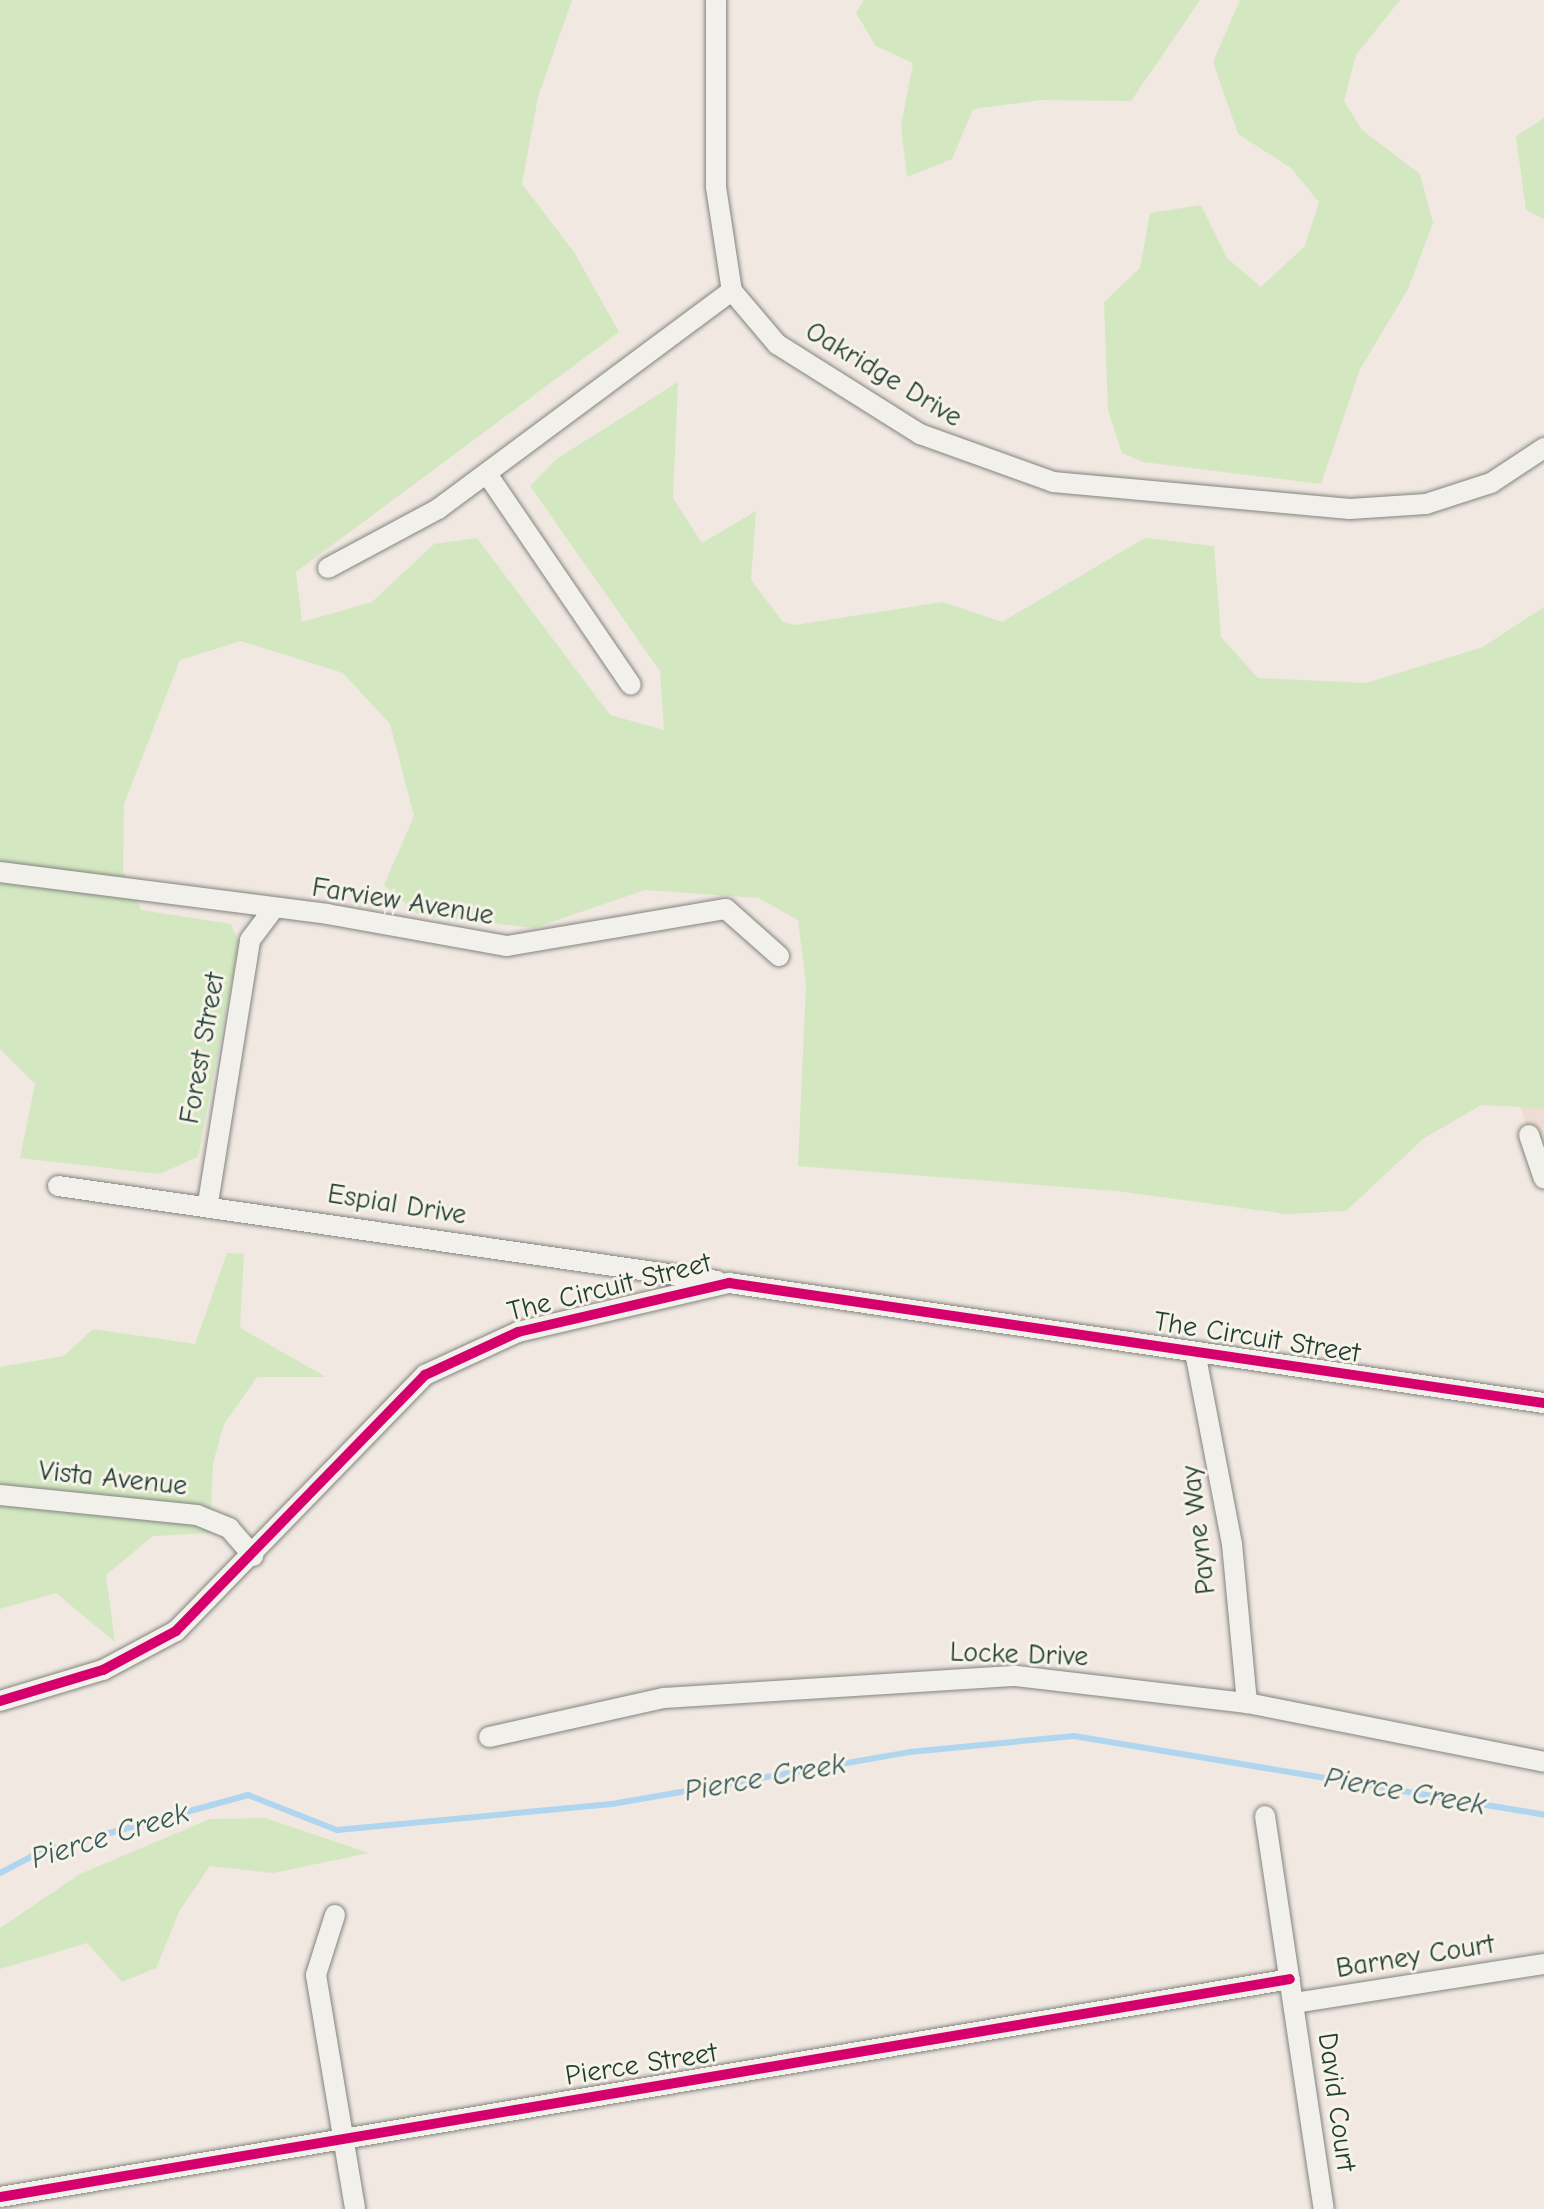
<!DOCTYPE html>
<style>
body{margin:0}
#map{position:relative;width:1544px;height:2209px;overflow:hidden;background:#f0e8e1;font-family:"Comic Neue",sans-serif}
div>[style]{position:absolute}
.built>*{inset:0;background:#eeddd2}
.green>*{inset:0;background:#d3e8c1}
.stream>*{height:6px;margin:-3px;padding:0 3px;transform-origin:3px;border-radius:3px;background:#b0d6ef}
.roads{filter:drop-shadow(0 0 2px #838480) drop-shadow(0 0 2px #838480)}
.minor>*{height:20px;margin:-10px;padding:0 10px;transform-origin:10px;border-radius:10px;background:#f2f0eb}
.cycleway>*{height:10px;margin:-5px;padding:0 5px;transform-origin:5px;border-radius:5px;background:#d6006c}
span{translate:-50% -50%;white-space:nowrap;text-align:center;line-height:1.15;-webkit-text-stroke:6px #f7f3e8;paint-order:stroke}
.street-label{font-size:28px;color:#1f3d34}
.water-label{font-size:30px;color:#375a5b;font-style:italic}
</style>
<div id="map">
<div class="built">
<div style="clip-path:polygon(1544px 1081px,1544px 1181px,1518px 1099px)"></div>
</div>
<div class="green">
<div style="clip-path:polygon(0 0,572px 0,538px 97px,522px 184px,574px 252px,619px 332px,296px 572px,302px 622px,372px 602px,434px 544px,477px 538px,610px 715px,664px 730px,660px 671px,530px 486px,558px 458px,678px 382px,673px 498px,702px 543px,756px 511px,751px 580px,783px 622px,795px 625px,943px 602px,1002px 622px,1145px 538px,1214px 546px,1221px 637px,1258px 678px,1366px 683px,1483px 647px,1544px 607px,1544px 1108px,1481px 1105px,1423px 1139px,1346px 1211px,1286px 1214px,1116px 1191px,798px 1166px,806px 984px,798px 920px,759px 898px,645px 890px,534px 928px,419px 915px,384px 885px,414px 816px,390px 724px,343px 673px,241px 641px,180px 660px,124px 804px,123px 871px,141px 910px,231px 924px,239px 943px,198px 1157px,159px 1174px,20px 1158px,35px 1084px,0 1049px)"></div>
<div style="clip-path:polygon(864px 0,1200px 0,1131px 101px,1040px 100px,973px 109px,952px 159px,907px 177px,901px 126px,913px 63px,876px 46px,856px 13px)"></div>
<div style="clip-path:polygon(1240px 0,1400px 0,1356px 55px,1344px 101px,1362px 130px,1420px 174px,1433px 223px,1408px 289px,1360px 369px,1321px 484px,1143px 462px,1122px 453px,1108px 410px,1104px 302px,1140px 268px,1150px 213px,1201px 205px,1227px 258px,1261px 287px,1305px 246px,1319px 202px,1291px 168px,1238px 134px,1213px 62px)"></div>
<div style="clip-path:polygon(1544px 118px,1544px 219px,1526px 210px,1516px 136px)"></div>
<div style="clip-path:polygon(227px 1253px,244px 1254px,240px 1328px,326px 1377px,257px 1377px,224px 1424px,213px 1463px,210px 1533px,153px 1536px,106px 1575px,115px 1642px,56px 1593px,0 1609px,0 1367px,64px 1356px,93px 1329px,195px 1344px)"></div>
<div style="clip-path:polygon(265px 1818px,369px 1853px,273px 1873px,210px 1866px,180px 1910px,156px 1968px,122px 1982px,87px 1943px,0 1969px,0 1928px,80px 1874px,210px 1819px)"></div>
</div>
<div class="stream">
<div style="left:0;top:1873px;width:45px;rotate:-27.7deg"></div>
<div style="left:40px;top:1852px;width:216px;rotate:-15.3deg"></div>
<div style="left:248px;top:1795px;width:96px;rotate:21.5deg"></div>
<div style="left:337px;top:1830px;width:276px;rotate:-5.4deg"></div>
<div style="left:612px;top:1804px;width:303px;rotate:-9.9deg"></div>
<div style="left:910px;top:1752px;width:165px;rotate:-5.6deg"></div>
<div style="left:1074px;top:1736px;width:477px;rotate:9.5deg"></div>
</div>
<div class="roads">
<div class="minor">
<div style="left:716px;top:0;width:187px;rotate:90deg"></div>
<div style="left:716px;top:187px;width:105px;rotate:81.3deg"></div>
<div style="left:732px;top:291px;width:70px;rotate:49.7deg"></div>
<div style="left:777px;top:344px;width:169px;rotate:32.2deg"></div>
<div style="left:920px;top:434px;width:141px;rotate:19.8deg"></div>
<div style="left:1053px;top:482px;width:298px;rotate:5.2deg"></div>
<div style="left:1350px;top:509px;width:76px;rotate:-3.8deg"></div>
<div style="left:1426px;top:504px;width:68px;rotate:-17.9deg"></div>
<div style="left:1491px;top:483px;width:64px;rotate:-33.4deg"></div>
<div style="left:487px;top:474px;width:255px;rotate:55.7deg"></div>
<div style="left:328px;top:568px;width:125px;rotate:-28.2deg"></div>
<div style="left:438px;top:509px;width:366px;rotate:-36.6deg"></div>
<div style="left:0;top:872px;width:330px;rotate:7.3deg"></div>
<div style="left:327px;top:914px;width:183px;rotate:10.1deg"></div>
<div style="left:507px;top:946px;width:222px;rotate:-9.6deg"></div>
<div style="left:726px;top:909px;width:71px;rotate:41.6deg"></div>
<div style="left:1529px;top:1135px;width:46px;rotate:71.2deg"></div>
<div style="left:58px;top:1186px;width:666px;rotate:8.2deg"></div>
<div style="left:208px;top:1203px;width:266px;rotate:-80.9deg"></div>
<div style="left:250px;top:940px;width:36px;rotate:-53deg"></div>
<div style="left:1195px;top:1352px;width:196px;rotate:79.1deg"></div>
<div style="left:1232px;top:1544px;width:160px;rotate:84.6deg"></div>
<div style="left:0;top:1495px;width:198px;rotate:5.8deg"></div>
<div style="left:197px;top:1515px;width:35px;rotate:22deg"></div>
<div style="left:229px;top:1528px;width:37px;rotate:49deg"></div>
<div style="left:0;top:1701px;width:108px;rotate:-16.8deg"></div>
<div style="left:103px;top:1670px;width:83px;rotate:-28.1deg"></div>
<div style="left:176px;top:1631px;width:357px;rotate:-45.8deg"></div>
<div style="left:425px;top:1375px;width:102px;rotate:-24.8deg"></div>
<div style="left:518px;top:1332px;width:217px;rotate:-13.1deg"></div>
<div style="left:729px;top:1283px;width:824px;rotate:8.38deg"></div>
<div style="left:489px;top:1737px;width:179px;rotate:-12.6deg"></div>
<div style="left:664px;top:1698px;width:353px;rotate:-3.6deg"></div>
<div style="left:1016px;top:1676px;width:233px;rotate:6.7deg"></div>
<div style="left:1247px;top:1703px;width:303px;rotate:11.2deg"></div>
<div style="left:1265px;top:1816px;width:397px;rotate:81.5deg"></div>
<div style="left:335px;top:1915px;width:63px;rotate:107.6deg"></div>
<div style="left:316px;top:1975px;width:237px;rotate:80.5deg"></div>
<div style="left:1294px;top:2003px;width:253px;rotate:-8.9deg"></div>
<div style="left:0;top:2197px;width:1308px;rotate:-9.59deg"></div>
</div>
</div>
<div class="cycleway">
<div style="left:0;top:1701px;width:108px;rotate:-16.8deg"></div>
<div style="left:103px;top:1670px;width:83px;rotate:-28.1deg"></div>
<div style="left:176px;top:1631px;width:357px;rotate:-45.8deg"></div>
<div style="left:425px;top:1375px;width:102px;rotate:-24.8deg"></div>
<div style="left:518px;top:1332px;width:217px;rotate:-13.1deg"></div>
<div style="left:729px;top:1283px;width:824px;rotate:8.38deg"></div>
<div style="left:0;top:2197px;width:1308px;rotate:-9.59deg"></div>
</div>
<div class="street-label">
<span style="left:884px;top:374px;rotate:31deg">Oakridge Drive</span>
<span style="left:403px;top:901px;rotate:9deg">Farview Avenue</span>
<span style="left:202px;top:1048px;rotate:-80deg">Forest Street</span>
<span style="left:397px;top:1204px;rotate:9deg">Espial Drive</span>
<span style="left:609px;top:1287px;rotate:-14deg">The Circuit Street</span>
<span style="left:1257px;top:1337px;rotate:9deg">The Circuit Street</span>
<span style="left:113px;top:1478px;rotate:6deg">Vista Avenue</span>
<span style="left:1198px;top:1530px;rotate:-97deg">Payne Way</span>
<span style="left:1019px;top:1654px;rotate:2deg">Locke Drive</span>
<span style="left:1415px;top:1956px;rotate:-9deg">Barney Court</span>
<span style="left:641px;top:2064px;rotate:-9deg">Pierce Street</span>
<span style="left:1337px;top:2102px;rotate:82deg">David Court</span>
</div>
<div class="water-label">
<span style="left:765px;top:1778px;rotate:-10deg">Pierce Creek</span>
<span style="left:1405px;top:1792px;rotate:10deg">Pierce Creek</span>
<span style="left:110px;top:1836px;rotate:-17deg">Pierce Creek</span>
</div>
</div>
